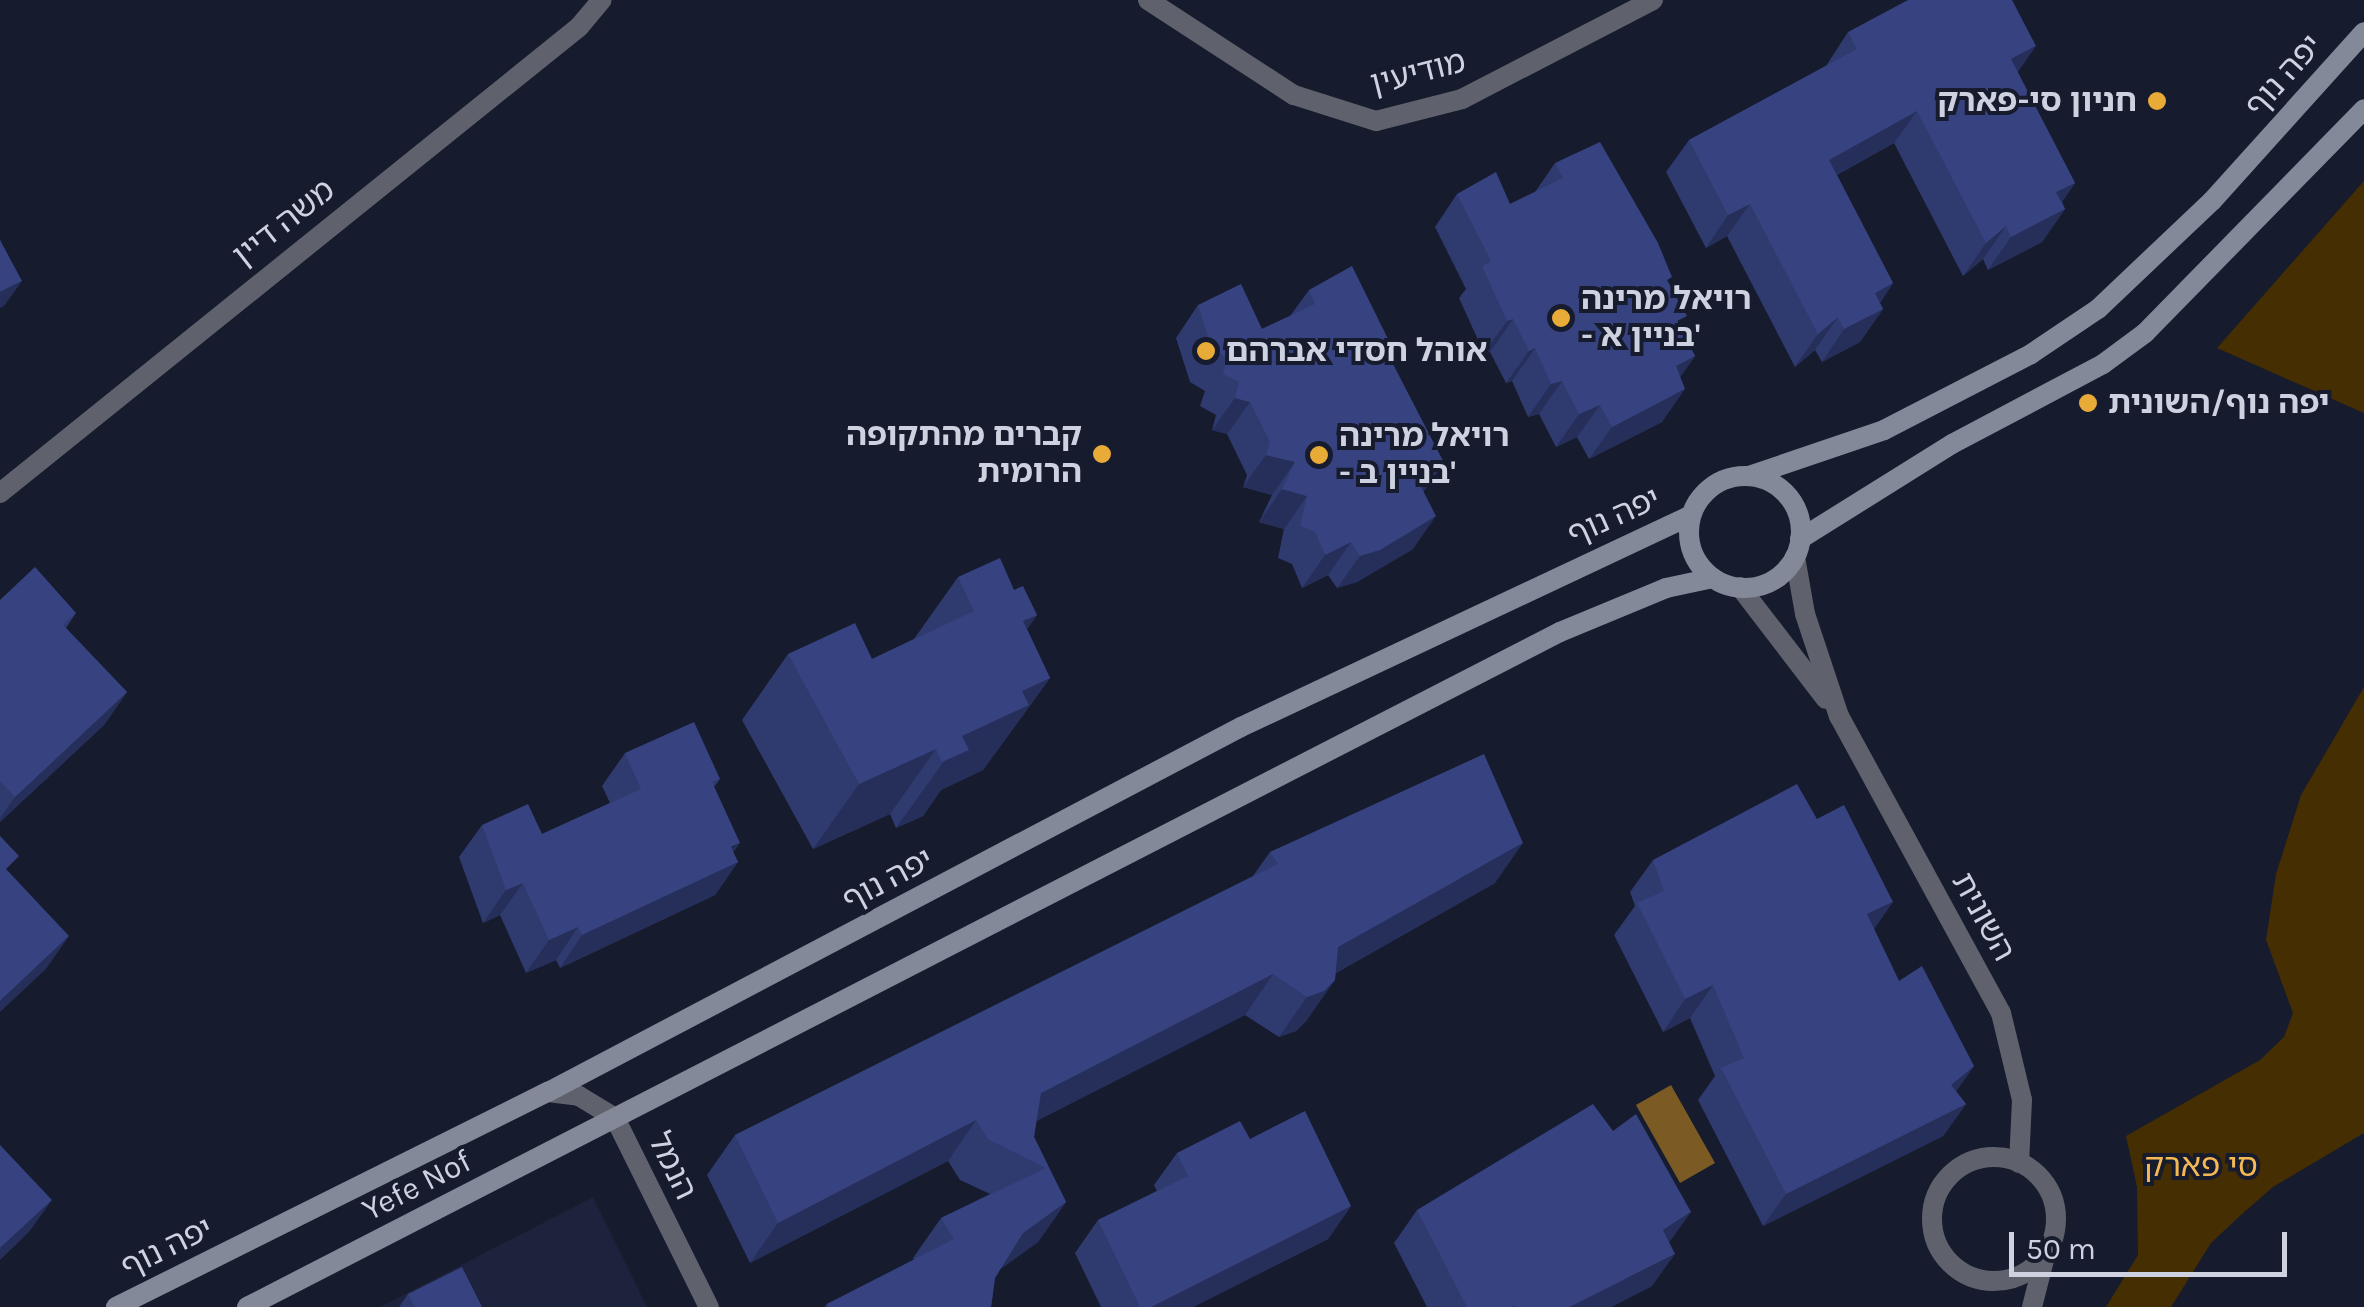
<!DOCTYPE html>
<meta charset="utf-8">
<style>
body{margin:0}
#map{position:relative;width:2364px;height:1307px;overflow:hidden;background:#161b2e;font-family:Karla,"Noto Sans Hebrew",sans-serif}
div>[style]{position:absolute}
.built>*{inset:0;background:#1d233d}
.green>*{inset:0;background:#452e01}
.water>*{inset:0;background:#7b5b23}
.street>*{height:20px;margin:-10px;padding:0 10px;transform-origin:10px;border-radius:10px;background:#5f626c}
.street>.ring{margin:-10px;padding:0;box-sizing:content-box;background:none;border:20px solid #5f626c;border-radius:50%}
.secondary>*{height:20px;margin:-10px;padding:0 10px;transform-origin:10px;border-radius:10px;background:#84899a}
.secondary>.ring{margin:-10px;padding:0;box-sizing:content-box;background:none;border:20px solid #84899a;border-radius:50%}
.wall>*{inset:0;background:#2f3a6f}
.shaded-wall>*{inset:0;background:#262f5a}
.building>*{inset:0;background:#374381}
.dots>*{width:28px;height:28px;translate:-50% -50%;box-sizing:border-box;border:5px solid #161b2e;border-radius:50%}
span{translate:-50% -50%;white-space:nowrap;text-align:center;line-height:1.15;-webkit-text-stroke:8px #161b2e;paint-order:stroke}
.street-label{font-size:32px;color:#ced2e0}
.poi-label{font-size:32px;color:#ced2e0;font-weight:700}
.right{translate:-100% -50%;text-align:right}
.left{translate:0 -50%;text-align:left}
.park-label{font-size:32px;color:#f4b954}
.scale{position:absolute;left:2009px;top:1232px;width:278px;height:45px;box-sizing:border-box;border:5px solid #ced2e0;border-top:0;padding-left:12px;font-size:30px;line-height:35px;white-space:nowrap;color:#ced2e0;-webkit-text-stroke:8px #161b2e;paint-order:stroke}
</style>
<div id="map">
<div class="built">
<div style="clip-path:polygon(593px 1197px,647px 1307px,380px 1307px)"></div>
</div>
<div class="green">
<div style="clip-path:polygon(2364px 181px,2364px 413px,2217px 348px)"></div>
<div style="clip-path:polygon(2364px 687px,2364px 1133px,2273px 1187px,2242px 1214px,2211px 1243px,2171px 1307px,2106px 1307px,2138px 1255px,2137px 1187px,2126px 1136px,2260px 1060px,2284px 1037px,2293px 1013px,2266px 940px,2276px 874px,2301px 795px)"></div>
</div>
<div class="water">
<div style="clip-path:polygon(1671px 1085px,1715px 1163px,1680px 1183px,1636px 1105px)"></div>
</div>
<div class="street">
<div style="left:1148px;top:0;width:174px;rotate:33.1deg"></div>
<div style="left:1294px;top:95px;width:86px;rotate:17.6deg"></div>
<div style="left:1376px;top:121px;width:89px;rotate:-14.3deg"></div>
<div style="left:1462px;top:99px;width:215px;rotate:-27.4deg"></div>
<div style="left:0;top:493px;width:743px;rotate:-38.83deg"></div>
<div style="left:579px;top:27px;width:35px;rotate:-50deg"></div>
<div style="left:1795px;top:557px;width:58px;rotate:80deg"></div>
<div style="left:1805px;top:614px;width:108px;rotate:71.6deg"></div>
<div style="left:1839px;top:716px;width:338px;rotate:61.4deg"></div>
<div style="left:2001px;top:1013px;width:89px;rotate:76.4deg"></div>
<div style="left:2022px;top:1100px;width:63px;rotate:92.7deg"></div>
<div style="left:1740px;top:587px;width:141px;rotate:52.5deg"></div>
<div style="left:548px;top:1092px;width:31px;rotate:7deg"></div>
<div style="left:579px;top:1096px;width:42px;rotate:31.4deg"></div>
<div style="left:615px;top:1118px;width:211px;rotate:63.6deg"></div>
<div class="ring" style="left:1932px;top:1157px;width:104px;height:104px"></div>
<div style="left:2032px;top:1307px;width:53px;rotate:-75.7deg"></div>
</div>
<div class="secondary">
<div style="left:1749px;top:476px;width:143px;rotate:-18.8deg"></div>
<div style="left:1884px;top:430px;width:165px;rotate:-27.3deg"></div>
<div style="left:2031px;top:354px;width:81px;rotate:-33.9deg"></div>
<div style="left:2098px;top:309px;width:157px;rotate:-43.5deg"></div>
<div style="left:2212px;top:201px;width:227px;rotate:-48deg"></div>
<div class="ring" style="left:1689px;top:476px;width:92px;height:92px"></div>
<div style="left:1800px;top:539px;width:179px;rotate:-32deg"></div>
<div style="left:1952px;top:444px;width:171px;rotate:-27.9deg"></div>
<div style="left:2103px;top:364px;width:52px;rotate:-36.4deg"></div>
<div style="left:2145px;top:333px;width:313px;rotate:-45.6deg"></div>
<div style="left:116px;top:1307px;width:483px;rotate:-26.5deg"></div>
<div style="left:548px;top:1092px;width:783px;rotate:-27.78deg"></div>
<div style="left:1241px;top:727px;width:497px;rotate:-25.2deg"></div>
<div style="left:247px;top:1307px;width:1476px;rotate:-27.21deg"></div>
<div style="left:1560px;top:632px;width:115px;rotate:-22.5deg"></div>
<div style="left:1666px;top:588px;width:48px;rotate:-12deg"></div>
</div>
<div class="wall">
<div style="clip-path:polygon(1848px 32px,2018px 73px,2075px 183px,2062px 202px,2065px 209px,2042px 242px,1988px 270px,1983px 259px,1963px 276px,1894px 143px,1837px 175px,1893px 283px,1880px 303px,1883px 309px,1860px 342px,1822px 362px,1815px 350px,1795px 367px,1727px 236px,1706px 248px,1666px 172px,1689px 140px,1826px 66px)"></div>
<div style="clip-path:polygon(1555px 163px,1668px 283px,1679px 326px,1695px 356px,1680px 377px,1662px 422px,1589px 459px,1577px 437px,1556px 447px,1539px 414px,1528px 417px,1512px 381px,1506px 383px,1490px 352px,1484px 353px,1459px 298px,1466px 289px,1435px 227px,1457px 194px,1510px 204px,1535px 192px)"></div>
<div style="clip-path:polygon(1309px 290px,1388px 339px,1383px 345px,1444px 463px,1423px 492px,1413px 549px,1357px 582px,1337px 588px,1328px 575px,1302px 588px,1292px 564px,1278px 558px,1284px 529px,1259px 522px,1272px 495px,1243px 487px,1247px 475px,1227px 434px,1212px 430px,1216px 415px,1200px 406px,1205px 391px,1190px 382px,1176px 338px,1198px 305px,1262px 329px,1290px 316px)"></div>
<div style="clip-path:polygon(958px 577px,1014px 590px,1037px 615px,1027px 629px,1050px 678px,983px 770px,941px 790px,923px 816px,896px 828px,890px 814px,813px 849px,742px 720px,788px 654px,872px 659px,914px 639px)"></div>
<div style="clip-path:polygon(0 600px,76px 613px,66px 628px,127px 692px,104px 725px,0 822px)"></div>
<div style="clip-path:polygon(625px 753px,720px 779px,714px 787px,733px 853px,738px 862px,715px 895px,560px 968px,556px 960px,526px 973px,500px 915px,483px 923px,459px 857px,482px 825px,542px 834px,610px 803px,602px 786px)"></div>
<div style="clip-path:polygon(1270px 852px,1495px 883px,1336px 973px,1307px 1020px,1296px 1031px,1279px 1037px,1245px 1015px,1036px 1121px,1034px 1137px,1066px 1202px,1038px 1242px,1000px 1269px,995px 1278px,991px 1307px,825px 1307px,827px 1304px,914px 1260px,913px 1258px,941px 1218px,990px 1194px,960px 1180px,948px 1161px,750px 1263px,707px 1175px,735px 1135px,1253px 876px)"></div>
<div style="clip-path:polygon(1653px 860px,1874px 929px,1899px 981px,1974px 1066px,1956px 1091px,1966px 1104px,1943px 1136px,1763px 1226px,1698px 1100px,1715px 1076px,1690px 1018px,1663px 1032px,1614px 935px,1635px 906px,1630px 892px)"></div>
<div style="clip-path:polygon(1250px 1139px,1351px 1206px,1328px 1239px,1193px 1307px,1101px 1307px,1075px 1253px,1098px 1220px,1157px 1191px,1154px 1185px,1177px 1153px)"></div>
<div style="clip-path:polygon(1417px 1210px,1652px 1286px,1611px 1307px,1427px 1307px,1394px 1243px)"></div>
<div style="clip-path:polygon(408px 1294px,482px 1307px,399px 1307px)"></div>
</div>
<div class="shaded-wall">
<div style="clip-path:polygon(2036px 46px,2013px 79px,2011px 59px)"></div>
<div style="clip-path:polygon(1917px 111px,1894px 143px,1806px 192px,1829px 160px)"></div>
<div style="clip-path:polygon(2075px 183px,2052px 215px,2065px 209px,2042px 242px,1988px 270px,2011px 237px,2056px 192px)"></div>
<div style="clip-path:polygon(1750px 204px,1727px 236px,1706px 248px,1728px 215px)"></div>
<div style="clip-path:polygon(2006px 226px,1983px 259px,1963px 276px,1986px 243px)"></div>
<div style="clip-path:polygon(22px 281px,4px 306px,0 308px,0 292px)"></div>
<div style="clip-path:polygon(1893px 283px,1871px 316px,1883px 309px,1860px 342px,1822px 362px,1844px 329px,1875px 293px)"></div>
<div style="clip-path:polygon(1838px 317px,1815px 350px,1795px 367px,1818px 334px)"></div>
<div style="clip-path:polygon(1513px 319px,1490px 352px,1484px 353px,1507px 321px)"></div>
<div style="clip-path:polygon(1535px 348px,1512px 381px,1506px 383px,1529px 351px)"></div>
<div style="clip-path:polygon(1695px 356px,1672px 389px,1676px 366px)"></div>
<div style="clip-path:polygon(1562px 381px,1539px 414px,1528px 417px,1551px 384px)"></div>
<div style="clip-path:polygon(1685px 389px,1662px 422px,1589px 459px,1612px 427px)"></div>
<div style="clip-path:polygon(1235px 398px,1250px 402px,1227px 434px,1212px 430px)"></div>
<div style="clip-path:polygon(1600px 405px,1577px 437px,1556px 447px,1579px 414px)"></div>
<div style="clip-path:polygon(1266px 455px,1295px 462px,1272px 495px,1243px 487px)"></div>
<div style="clip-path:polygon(1444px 463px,1421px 495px,1416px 477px)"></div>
<div style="clip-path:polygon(1282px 489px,1307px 496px,1284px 529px,1259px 522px)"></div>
<div style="clip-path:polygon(1436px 516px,1413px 549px,1357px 582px,1337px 588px,1360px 556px)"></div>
<div style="clip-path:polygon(1351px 542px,1328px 575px,1302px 588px,1325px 555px)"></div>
<div style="clip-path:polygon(1037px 615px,991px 680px,1023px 621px)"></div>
<div style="clip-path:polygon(1050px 678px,983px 770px,941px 790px,923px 816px,896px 828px,962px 736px,1022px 691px)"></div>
<div style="clip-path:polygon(127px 692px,104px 725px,0 822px,0 818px,15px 797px)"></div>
<div style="clip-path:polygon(936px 749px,890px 814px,813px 849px,859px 784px)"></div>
<div style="clip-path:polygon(740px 843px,721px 870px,738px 862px,715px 895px,560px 968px,582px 935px)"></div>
<div style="clip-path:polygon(1523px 843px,1495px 883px,1310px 987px,1338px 947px)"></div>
<div style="clip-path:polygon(523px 883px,500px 915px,483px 923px,506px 890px)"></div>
<div style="clip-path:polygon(1893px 902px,1870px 935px,1867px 914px)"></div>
<div style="clip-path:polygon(578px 927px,556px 960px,526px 973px,549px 940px)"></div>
<div style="clip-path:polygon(69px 936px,46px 969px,0 1012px,0 1001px)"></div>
<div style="clip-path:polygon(1273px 974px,1245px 1015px,1013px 1133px,1041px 1093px)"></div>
<div style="clip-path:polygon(1335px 980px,1307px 1020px,1296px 1031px,1279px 1037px,1307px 997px)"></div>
<div style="clip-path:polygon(1713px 985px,1690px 1018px,1663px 1032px,1685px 999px)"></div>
<div style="clip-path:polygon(1974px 1066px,1951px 1099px,1951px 1085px)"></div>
<div style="clip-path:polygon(1966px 1104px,1943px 1136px,1763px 1226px,1786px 1194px)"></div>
<div style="clip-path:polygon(976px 1120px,948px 1161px,750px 1263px,778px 1223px)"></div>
<div style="clip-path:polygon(52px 1200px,29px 1232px,0 1260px,0 1248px)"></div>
<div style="clip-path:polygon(1066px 1202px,1038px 1242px,995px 1273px,1023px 1233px)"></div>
<div style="clip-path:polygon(1351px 1206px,1328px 1239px,1193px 1307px,1151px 1307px)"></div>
<div style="clip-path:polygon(1691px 1212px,1668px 1244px,1663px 1230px)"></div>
<div style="clip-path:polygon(1675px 1254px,1652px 1286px,1611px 1307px,1569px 1307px)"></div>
</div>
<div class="building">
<div style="clip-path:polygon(1908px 0,2012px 0,2036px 46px,2011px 59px,2075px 183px,2056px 192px,2065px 209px,2011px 237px,2006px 226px,1986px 243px,1917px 111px,1829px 160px,1893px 283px,1875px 293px,1883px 309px,1844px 329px,1838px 317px,1818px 334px,1750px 204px,1728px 215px,1689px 140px,1857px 49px,1848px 32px)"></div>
<div style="clip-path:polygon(1600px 142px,1658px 243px,1672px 277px,1667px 280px,1687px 316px,1677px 321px,1695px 356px,1676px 366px,1685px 389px,1612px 427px,1600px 405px,1579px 414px,1562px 381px,1551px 384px,1535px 348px,1529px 351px,1513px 319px,1507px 321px,1482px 266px,1491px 261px,1457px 194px,1496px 172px,1510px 204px,1563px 178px,1555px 163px)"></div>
<div style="clip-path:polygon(0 240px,22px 281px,0 292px)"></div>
<div style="clip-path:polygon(1352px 266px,1388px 339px,1381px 341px,1444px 463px,1416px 477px,1436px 516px,1380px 550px,1360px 556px,1351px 542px,1325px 555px,1315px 532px,1300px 526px,1307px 496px,1282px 489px,1295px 462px,1266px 455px,1270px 442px,1250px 402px,1235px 398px,1239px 382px,1223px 374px,1227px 358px,1212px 349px,1198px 305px,1241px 284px,1262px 329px,1315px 304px,1309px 290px)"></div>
<div style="clip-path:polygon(1000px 558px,1014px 590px,1023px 586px,1037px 615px,1023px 621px,1050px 678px,1022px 691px,1029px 705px,962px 736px,969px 750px,942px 762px,936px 749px,859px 784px,788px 654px,855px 623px,872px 659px,974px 611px,958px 577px)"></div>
<div style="clip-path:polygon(35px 567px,76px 613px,63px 625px,127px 692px,15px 797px,0 781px,0 600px)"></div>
<div style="clip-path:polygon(694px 722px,720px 779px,712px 782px,740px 843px,731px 847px,738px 862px,582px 935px,578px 927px,549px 940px,523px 883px,506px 890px,482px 825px,528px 804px,542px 834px,641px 789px,625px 753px)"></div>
<div style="clip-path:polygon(1484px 754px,1523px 843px,1338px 947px,1335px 980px,1324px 991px,1307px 997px,1273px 974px,1041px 1093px,1034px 1137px,1066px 1202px,1023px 1233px,995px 1278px,991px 1307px,828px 1307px,827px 1304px,954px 1239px,941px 1218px,1046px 1168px,988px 1139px,976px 1120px,778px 1223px,735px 1135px,1278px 864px,1270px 852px)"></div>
<div style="clip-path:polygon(1797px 784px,1817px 819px,1844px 805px,1893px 902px,1867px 914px,1899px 981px,1922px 966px,1974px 1066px,1951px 1085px,1966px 1104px,1786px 1194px,1721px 1068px,1744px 1058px,1713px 985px,1685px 999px,1637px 903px,1664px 891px,1653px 860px)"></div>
<div style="clip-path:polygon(0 836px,19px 856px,6px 869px,69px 936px,0 1001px)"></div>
<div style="clip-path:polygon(1593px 1104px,1613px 1131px,1636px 1114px,1691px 1212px,1663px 1230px,1675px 1254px,1569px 1307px,1515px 1307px,1514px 1305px,1511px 1307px,1467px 1307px,1417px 1210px)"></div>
<div style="clip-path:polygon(1305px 1111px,1351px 1206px,1151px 1307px,1140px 1307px,1098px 1220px,1188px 1176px,1177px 1153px,1240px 1121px,1250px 1139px)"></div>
<div style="clip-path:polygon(0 1145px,52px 1200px,0 1248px)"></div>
<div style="clip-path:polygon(462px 1267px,482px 1307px,415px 1307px,408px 1294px)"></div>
</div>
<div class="dots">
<div style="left:2157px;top:101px;background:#e9ab38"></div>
<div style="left:1561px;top:318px;background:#e9ab38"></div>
<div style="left:1206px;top:351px;background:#e9ab38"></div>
<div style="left:2088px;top:403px;background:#e9ab38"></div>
<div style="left:1102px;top:454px;background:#e9ab38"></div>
<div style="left:1319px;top:455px;background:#e9ab38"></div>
</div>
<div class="street-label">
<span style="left:1418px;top:73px;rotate:-14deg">מודיעין</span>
<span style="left:2284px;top:76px;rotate:-48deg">יפה נוף</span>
<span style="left:284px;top:223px;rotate:-38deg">משה דיין</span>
<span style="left:1614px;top:517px;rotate:-24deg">יפה נוף</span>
<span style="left:888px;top:880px;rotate:-28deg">יפה נוף</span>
<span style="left:1983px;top:917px;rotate:61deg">השונית</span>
<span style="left:672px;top:1166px;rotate:64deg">הנמל</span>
<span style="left:417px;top:1186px;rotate:-27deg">Yefe Nof</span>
<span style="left:167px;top:1248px;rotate:-26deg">יפה נוף</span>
</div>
<div class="poi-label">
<span class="right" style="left:2137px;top:101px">חניון סי-פארק</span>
<span class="left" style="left:1581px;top:318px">רויאל מרינה<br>- בניין א'</span>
<span class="left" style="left:1226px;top:351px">אוהל חסדי אברהם</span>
<span class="left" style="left:2108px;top:403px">יפה נוף/השונית</span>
<span class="right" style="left:1082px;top:454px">קברים מהתקופה<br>הרומית</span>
<span class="left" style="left:1339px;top:455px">רויאל מרינה<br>- בניין ב'</span>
</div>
<div class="park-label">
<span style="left:2201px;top:1166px">סי פארק</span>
</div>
<div class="scale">50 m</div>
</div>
